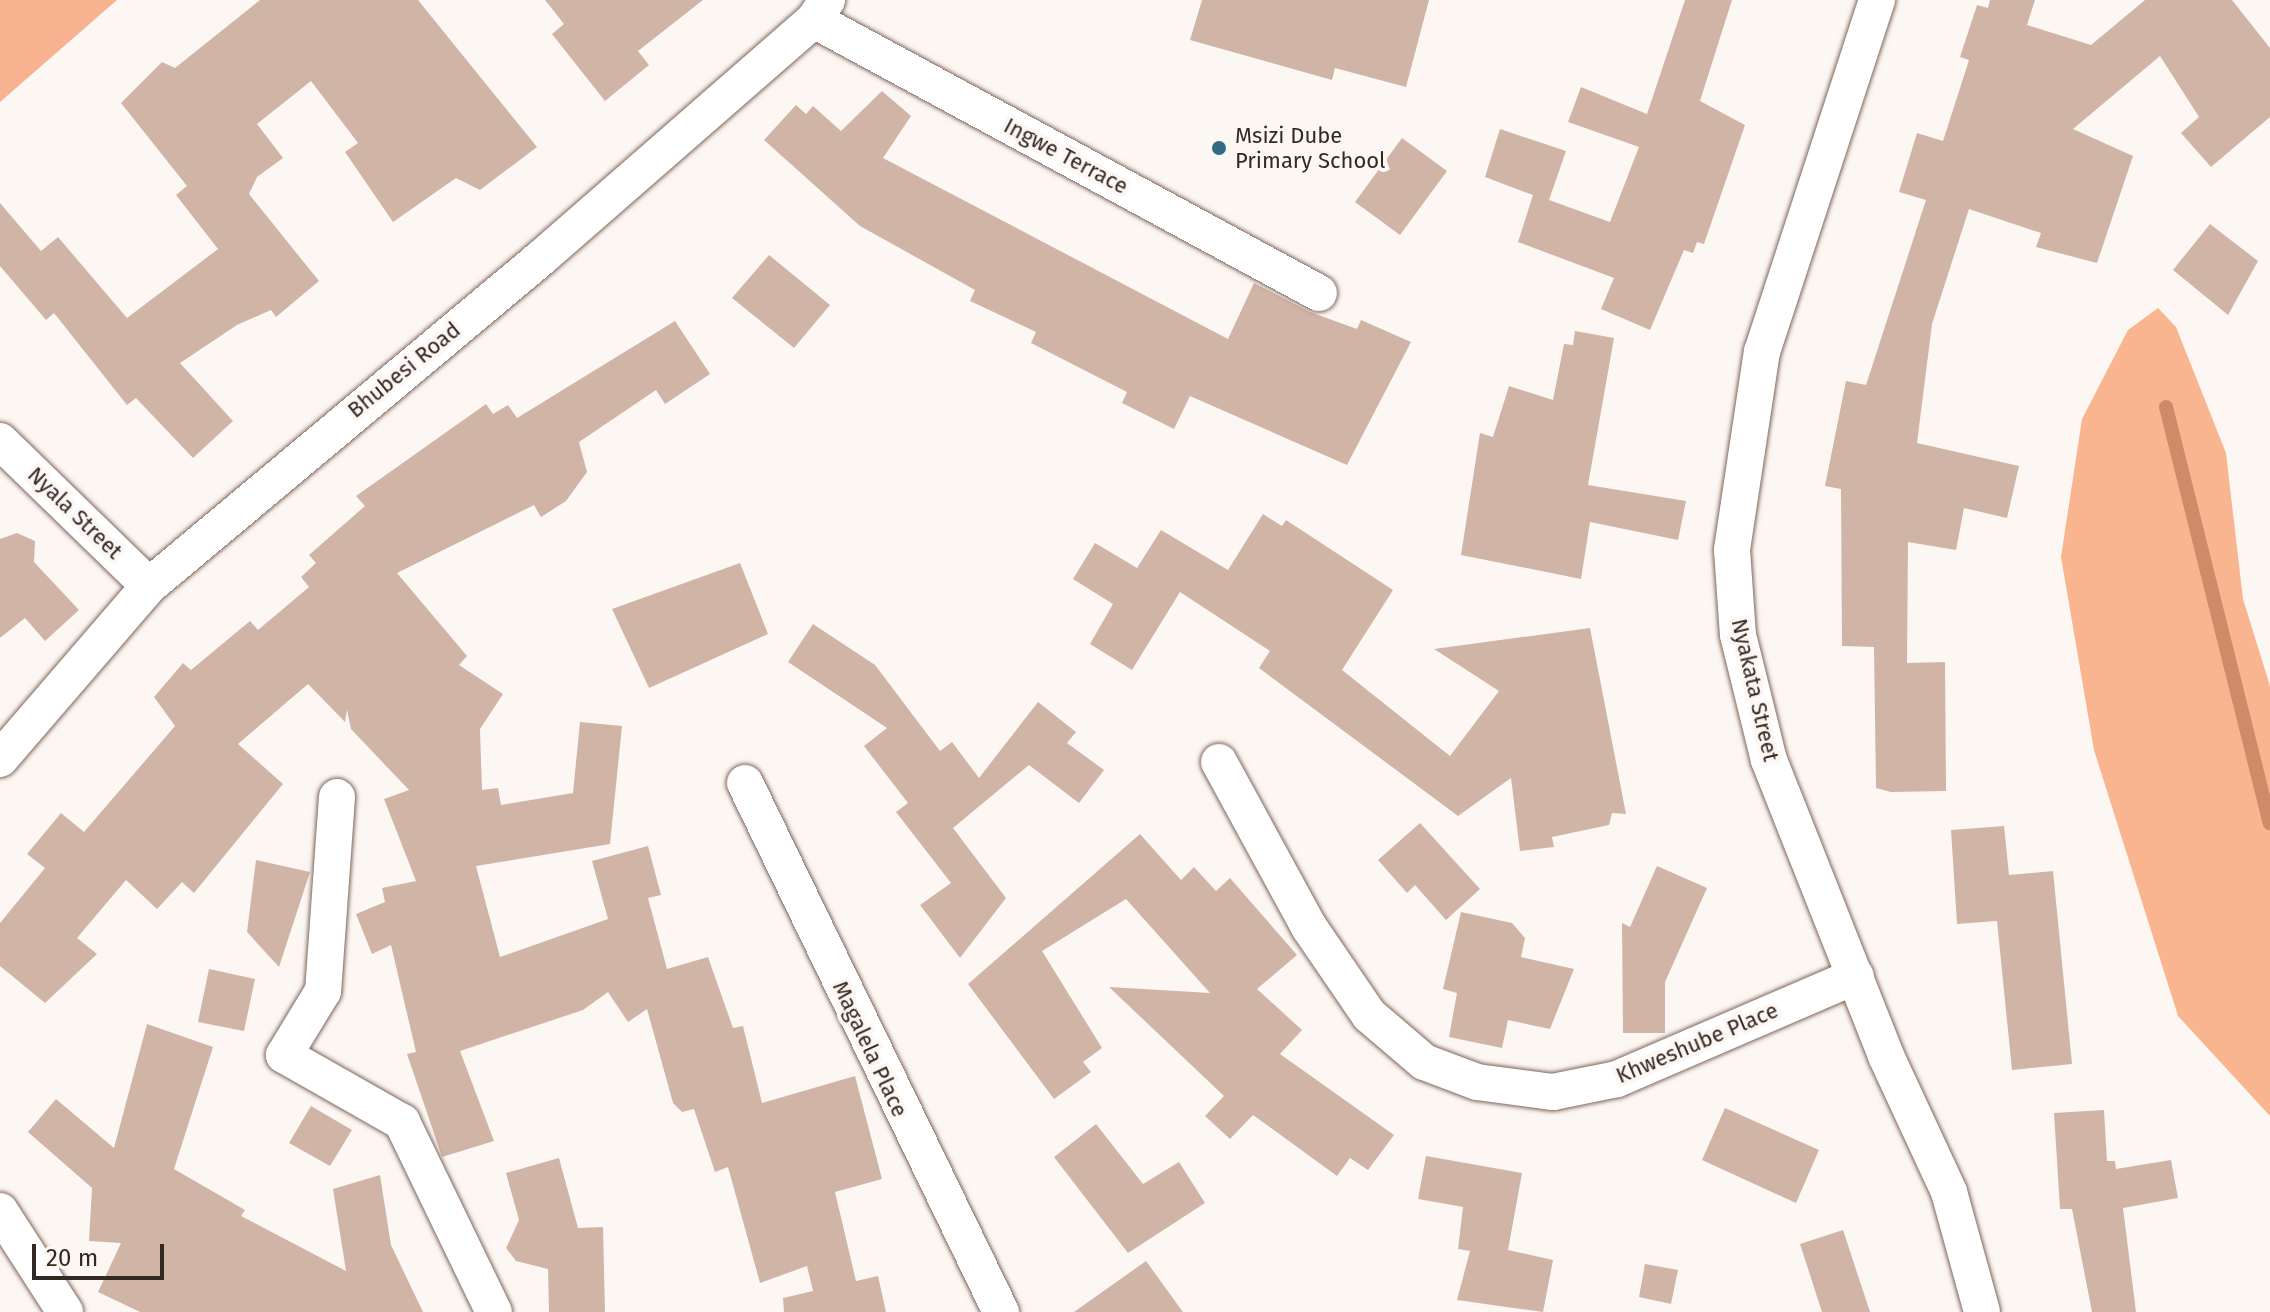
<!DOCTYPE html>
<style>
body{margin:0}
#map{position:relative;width:2270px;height:1312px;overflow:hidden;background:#fdf7f4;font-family:"Fira Sans",sans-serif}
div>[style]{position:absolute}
.green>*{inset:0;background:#f7b28f}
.forest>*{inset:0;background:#f9b490}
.stream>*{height:14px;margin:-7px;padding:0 7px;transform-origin:7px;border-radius:7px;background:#cd8b69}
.building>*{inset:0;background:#d0b5a6}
.roads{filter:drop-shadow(0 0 2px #7f6659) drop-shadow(0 0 2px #7f6659)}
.minor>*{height:36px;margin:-18px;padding:0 18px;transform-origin:18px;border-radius:18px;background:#fff}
.dots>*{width:22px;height:22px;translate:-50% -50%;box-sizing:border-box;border:4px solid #fdf7f4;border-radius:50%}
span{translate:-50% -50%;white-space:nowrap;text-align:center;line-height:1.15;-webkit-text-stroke:8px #fdf7f4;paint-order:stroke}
.poi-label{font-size:22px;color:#332923}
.left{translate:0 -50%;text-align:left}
.street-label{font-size:22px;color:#332923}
.scale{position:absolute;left:32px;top:1244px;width:132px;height:36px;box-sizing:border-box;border:4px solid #332923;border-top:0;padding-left:10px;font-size:24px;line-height:28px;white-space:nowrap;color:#332923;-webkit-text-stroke:6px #fdf7f4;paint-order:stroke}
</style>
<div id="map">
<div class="green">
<div style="clip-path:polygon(0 0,117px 0,0 102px)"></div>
</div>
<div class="forest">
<div style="clip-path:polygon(2158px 308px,2176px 327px,2226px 453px,2243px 599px,2270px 686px,2270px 1116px,2178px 1016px,2094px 750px,2061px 557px,2082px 419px,2128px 330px)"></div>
</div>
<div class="stream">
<div style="left:2166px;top:407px;width:429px;rotate:76deg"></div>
</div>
<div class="building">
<div style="clip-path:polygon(260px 0,418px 0,537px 147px,480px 190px,456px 178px,393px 222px,345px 152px,358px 143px,311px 81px,257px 124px,283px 158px,257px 177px,249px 194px,319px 281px,276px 317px,271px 310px,237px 325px,180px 363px,233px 421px,193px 458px,136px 398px,127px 405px,54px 313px,46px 320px,0 266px,0 203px,41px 251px,58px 237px,127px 318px,218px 249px,176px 195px,187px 186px,121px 103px,162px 62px,175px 68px)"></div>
<div style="clip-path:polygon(545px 0,703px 0,638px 51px,649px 65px,605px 101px,552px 34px,564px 24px)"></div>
<div style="clip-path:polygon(1202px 0,1429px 0,1406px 87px,1335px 68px,1332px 80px,1190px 40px)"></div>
<div style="clip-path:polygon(1685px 0,1732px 0,1700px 101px,1745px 125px,1704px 244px,1697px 242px,1693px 253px,1684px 250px,1650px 330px,1601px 309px,1614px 278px,1518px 242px,1533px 195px,1485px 177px,1500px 129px,1566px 151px,1549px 200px,1610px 222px,1639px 147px,1568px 122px,1581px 87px,1647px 114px)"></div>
<div style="clip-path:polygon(1990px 0,2035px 0,2027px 25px,2091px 45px,2145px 0,2232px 0,2270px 48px,2270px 117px,2211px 167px,2181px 133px,2199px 117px,2160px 56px,2073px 129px,2133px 156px,2097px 263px,2036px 247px,2041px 233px,1969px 209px,1932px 324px,1917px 443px,2019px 466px,2007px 518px,1964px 508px,1956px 550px,1908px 542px,1907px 663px,1945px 662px,1946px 791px,1891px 792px,1876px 788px,1874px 647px,1842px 646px,1841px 489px,1825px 486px,1846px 381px,1866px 385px,1926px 200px,1899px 192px,1917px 133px,1943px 141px,1969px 60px,1960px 57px,1977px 5px,1988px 8px)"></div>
<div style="clip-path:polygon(882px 91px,911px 116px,883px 158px,1228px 339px,1254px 283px,1310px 312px,1357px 329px,1361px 320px,1411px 342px,1347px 465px,1190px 396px,1174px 429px,1122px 403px,1127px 392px,1031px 343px,1036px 332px,970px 301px,975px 290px,860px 226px,764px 140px,796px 105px,806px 114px,813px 106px,841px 131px)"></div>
<div style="clip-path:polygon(1402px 138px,1447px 171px,1400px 235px,1355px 202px)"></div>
<div style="clip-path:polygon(2210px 224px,2258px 261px,2228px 315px,2173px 270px)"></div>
<div style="clip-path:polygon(769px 255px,830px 305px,794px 348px,732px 298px)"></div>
<div style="clip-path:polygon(675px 321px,710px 374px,665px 404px,656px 390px,579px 442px,587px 472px,566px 501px,541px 517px,534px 505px,397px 573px,467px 656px,459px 665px,503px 694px,480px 729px,482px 790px,498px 788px,501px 805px,573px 793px,580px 722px,622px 726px,610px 844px,476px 866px,500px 957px,608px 919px,592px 861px,648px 846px,661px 895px,648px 898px,667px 969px,708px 957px,733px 1028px,743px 1026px,762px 1103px,855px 1076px,882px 1179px,835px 1192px,856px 1281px,878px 1276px,886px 1312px,784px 1312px,783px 1298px,813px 1291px,807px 1266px,760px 1283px,728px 1167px,715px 1172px,694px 1109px,682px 1112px,673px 1103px,647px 1009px,628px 1022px,608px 992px,583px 1010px,460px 1051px,494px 1141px,442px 1157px,407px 1054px,416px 1052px,391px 945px,372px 954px,356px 914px,385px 902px,382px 888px,416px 881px,384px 799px,409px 790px,351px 729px,347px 710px,345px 722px,308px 684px,238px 744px,283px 784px,194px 893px,182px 882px,157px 909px,126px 880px,77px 938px,97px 954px,45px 1003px,0 966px,0 923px,45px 868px,27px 854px,61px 813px,84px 832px,175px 726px,154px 697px,183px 663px,191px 670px,250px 621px,258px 630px,309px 587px,301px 577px,316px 563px,309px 555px,365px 506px,356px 496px,486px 404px,493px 414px,508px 405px,517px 418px)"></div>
<div style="clip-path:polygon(1575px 331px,1614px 338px,1588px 485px,1686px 501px,1678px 540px,1590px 522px,1581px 579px,1461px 555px,1480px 433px,1493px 437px,1509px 386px,1553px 400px,1564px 344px,1573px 345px)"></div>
<div style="clip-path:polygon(1263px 514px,1282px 526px,1286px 520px,1393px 590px,1342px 670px,1450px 756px,1499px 691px,1434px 649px,1590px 628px,1626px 814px,1612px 813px,1609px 825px,1552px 837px,1554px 847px,1520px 851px,1511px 778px,1458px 816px,1259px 668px,1270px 651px,1180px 592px,1132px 670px,1090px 644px,1113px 604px,1073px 579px,1095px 543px,1137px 568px,1161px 530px,1228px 570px)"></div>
<div style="clip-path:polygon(17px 533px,35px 541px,34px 562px,79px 610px,45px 641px,25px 618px,0 638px,0 539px)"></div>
<div style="clip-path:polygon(740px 563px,768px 634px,649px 688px,612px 609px)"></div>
<div style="clip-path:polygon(813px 624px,875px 665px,940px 751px,952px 742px,979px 778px,1038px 702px,1076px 732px,1067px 743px,1104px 770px,1079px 803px,1029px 765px,953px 828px,1006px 898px,960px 958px,920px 905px,951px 883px,896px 812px,908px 803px,864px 746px,887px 728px,788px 662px)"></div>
<div style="clip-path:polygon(1420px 823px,1480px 889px,1446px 920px,1415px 885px,1407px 893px,1378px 860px)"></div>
<div style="clip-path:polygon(2004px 826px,2009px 875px,2053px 871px,2072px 1064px,2012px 1070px,1997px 921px,1957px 924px,1951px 830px)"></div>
<div style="clip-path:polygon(1140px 834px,1181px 880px,1194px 867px,1216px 891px,1230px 878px,1297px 955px,1257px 989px,1302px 1030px,1280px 1054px,1394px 1135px,1368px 1170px,1350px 1158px,1337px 1176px,1253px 1115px,1230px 1139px,1205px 1116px,1224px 1096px,1109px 987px,1210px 993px,1126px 899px,1042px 951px,1102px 1048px,1083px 1062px,1091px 1072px,1054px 1099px,968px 984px)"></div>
<div style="clip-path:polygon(256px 860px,310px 872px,279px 967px,247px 932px)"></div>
<div style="clip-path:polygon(1657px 866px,1707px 888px,1665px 982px,1665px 1033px,1623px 1033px,1622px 923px,1630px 927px)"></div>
<div style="clip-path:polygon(1461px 912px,1512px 923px,1525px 938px,1521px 957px,1574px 969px,1550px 1029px,1508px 1020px,1502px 1048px,1449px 1037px,1457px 993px,1443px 989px)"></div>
<div style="clip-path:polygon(209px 969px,255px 979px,244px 1031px,198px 1022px)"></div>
<div style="clip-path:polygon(147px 1024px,213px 1047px,174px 1169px,245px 1210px,241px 1216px,346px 1271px,333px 1189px,380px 1175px,391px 1245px,423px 1312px,140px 1312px,98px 1292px,121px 1243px,89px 1241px,92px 1188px,28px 1132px,56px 1099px,114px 1148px)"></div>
<div style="clip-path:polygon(311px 1106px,352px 1130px,330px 1166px,289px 1143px)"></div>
<div style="clip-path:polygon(1725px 1108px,1819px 1150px,1796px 1203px,1702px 1160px)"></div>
<div style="clip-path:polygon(2104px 1110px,2107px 1161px,2115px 1161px,2116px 1169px,2171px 1160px,2178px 1198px,2123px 1208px,2136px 1312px,2092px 1312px,2072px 1209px,2060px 1209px,2054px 1113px)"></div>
<div style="clip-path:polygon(1096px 1124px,1143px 1184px,1179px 1162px,1205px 1203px,1128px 1253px,1054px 1157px)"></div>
<div style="clip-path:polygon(1426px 1156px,1522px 1173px,1508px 1250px,1553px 1260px,1543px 1312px,1457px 1300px,1470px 1251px,1458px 1249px,1463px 1207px,1418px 1199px)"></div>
<div style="clip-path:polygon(559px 1158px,578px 1228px,603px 1227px,605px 1312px,549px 1312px,548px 1269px,516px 1261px,506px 1248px,519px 1220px,506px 1173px)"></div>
<div style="clip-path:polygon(1843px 1230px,1870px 1312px,1822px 1312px,1800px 1244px)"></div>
<div style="clip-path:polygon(1146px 1261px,1183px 1312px,1074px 1312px)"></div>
<div style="clip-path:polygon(1645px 1264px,1678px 1270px,1671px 1304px,1639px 1297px)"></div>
</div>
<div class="roads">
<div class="minor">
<div style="left:1877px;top:0;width:369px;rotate:108.1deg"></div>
<div style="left:1762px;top:351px;width:201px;rotate:98.6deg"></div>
<div style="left:1732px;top:550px;width:85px;rotate:86deg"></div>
<div style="left:1738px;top:635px;width:129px;rotate:76.1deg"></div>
<div style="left:1769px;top:760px;width:318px;rotate:68.4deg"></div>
<div style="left:1886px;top:1056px;width:150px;rotate:65.1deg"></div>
<div style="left:1949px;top:1192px;width:124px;rotate:74.6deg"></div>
<div style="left:814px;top:20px;width:574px;rotate:28.4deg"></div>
<div style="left:0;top:441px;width:208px;rotate:44.2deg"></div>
<div style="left:0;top:759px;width:228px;rotate:-49.3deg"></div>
<div style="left:149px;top:586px;width:511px;rotate:-39.92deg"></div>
<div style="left:541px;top:258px;width:362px;rotate:-41.1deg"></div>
<div style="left:814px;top:20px;width:24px;rotate:-57deg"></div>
<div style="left:1219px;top:762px;width:188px;rotate:61.4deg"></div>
<div style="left:1309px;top:927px;width:107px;rotate:55.7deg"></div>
<div style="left:1369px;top:1015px;width:72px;rotate:40.5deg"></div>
<div style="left:1424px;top:1062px;width:57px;rotate:20.7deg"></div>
<div style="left:1477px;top:1082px;width:77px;rotate:7.5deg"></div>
<div style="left:1553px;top:1092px;width:65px;rotate:-11.5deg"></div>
<div style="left:1617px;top:1079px;width:260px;rotate:-23.3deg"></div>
<div style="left:745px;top:783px;width:588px;rotate:64.18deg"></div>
<div style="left:337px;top:797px;width:195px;rotate:94.1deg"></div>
<div style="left:323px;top:991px;width:75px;rotate:121.4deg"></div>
<div style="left:284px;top:1055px;width:136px;rotate:29.6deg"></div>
<div style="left:402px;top:1122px;width:211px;rotate:64.2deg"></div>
<div style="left:0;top:1211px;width:120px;rotate:57.2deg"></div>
</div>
</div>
<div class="dots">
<div style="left:1219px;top:148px;background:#316b84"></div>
</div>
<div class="poi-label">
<span class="left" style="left:1235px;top:148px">Msizi Dube<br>Primary School</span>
</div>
<div class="street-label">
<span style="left:1066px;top:156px;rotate:28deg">Ingwe Terrace</span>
<span style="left:404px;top:370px;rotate:-39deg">Bhubesi Road</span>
<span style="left:75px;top:513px;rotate:44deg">Nyala Street</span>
<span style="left:1755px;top:690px;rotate:77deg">Nyakata Street</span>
<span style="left:1697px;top:1043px;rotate:-23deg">Khweshube Place</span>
<span style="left:870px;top:1049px;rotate:65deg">Magalela Place</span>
</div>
<div class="scale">20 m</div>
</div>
